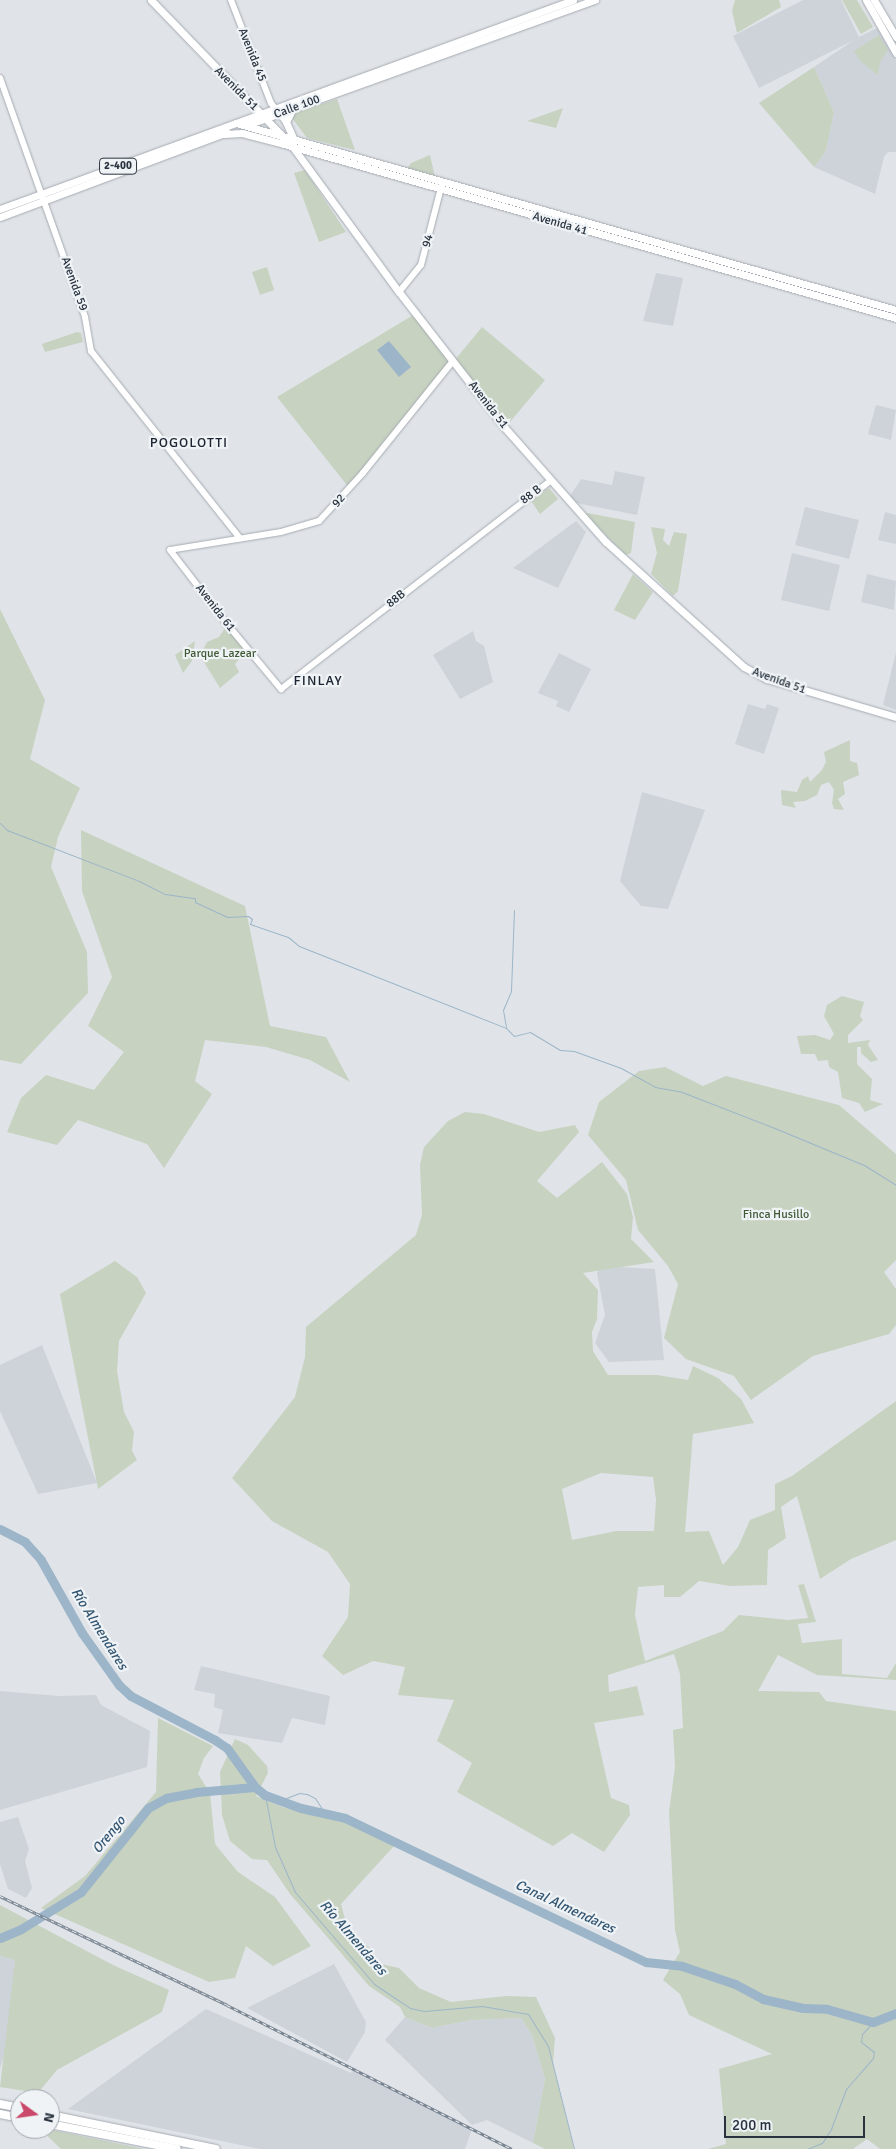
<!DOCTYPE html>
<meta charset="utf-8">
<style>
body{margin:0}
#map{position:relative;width:896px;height:2149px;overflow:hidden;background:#e0e4e8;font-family:Signika,sans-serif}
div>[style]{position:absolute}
.built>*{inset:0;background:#ced3da}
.green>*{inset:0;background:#c7d2c1}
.water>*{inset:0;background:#9cb5c8}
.stream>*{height:1px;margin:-0.5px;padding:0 0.5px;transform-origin:0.5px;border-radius:0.5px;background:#9cb5c8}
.river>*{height:9px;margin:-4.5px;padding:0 4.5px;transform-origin:4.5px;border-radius:4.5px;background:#9cb5c8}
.roads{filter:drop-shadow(0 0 1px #a5abb2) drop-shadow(0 0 1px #a5abb2)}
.secondary>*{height:6px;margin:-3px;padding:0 3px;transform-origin:3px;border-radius:3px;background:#fff}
.primary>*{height:7px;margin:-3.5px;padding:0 3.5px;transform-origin:3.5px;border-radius:3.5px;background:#fff}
.highway>*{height:8px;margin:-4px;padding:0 4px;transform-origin:4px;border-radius:4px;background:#fff}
.rail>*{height:3px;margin-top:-1.5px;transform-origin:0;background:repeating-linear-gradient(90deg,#eff3f6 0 4px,#7a8592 0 8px);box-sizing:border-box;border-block:1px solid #7a8592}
span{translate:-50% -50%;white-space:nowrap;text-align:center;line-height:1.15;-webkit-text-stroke:4.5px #eff3f6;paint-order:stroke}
.shield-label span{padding:1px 4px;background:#eff3f6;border:1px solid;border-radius:4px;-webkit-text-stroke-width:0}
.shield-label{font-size:11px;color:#29333f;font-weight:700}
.street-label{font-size:12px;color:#29333f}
.park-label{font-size:12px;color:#415b37}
.neighbourhood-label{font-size:14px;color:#1b2430;letter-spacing:1px}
.water-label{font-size:14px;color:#345672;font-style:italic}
.north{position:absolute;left:10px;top:2089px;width:50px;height:50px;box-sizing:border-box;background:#eff3f6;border:1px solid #a0a6ad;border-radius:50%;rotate:104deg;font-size:14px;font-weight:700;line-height:20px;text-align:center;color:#29333f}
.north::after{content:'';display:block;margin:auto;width:18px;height:22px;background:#ca4869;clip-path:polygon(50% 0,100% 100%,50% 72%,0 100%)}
.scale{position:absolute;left:724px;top:2116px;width:141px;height:22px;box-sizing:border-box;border:2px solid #29333f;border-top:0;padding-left:6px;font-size:15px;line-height:18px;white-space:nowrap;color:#29333f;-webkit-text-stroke:4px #eff3f6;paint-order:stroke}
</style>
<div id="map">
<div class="built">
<div style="clip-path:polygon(803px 0,841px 0,859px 37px,877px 28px,896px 60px,896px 152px,888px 152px,884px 157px,875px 194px,814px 167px,826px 151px,834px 112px,814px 67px,854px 40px,759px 88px,733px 36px)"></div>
<div style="clip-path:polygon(656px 273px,683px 278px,673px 326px,643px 321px)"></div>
<div style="clip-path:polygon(876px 405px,896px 410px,891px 440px,868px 434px)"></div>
<div style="clip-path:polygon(615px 471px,645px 477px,637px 515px,576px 503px,570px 496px,581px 479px,612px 485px)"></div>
<div style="clip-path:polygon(805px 507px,859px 520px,849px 559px,795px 545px)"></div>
<div style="clip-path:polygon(885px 512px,896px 515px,896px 544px,878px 540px)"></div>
<div style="clip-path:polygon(576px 521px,586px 532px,558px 588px,513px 568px)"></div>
<div style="clip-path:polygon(792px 553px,840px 565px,829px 611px,781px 600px)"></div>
<div style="clip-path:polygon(867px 574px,896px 581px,894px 610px,861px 602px)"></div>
<div style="clip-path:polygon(473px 631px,476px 641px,484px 646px,493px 682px,460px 699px,433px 655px)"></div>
<div style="clip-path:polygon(896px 652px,896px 710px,883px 705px)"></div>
<div style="clip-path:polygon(559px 653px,591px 669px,569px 712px,556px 706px,558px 701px,538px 693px)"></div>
<div style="clip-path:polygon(748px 704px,765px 709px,767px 704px,779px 708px,764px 754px,735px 744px)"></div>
<div style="clip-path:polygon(642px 792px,705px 810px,668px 909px,641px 906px,620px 881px)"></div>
<div style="clip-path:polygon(602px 1266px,655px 1269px,664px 1360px,609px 1362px,595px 1343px,605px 1315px,597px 1273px)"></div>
<div style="clip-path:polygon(42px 1345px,97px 1483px,38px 1494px,0 1411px,0 1365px)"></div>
<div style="clip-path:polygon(201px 1666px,330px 1696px,325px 1725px,292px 1718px,282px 1743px,218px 1733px,223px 1710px,214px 1707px,215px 1694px,194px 1690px)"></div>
<div style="clip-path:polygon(0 1691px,59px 1696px,96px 1695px,101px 1705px,150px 1731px,147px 1767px,0 1810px)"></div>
<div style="clip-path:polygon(18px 1817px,29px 1849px,25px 1861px,32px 1888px,26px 1898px,8px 1889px,0 1864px,0 1822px)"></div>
<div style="clip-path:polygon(0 1956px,15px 1960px,8px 2042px,0 2069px)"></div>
<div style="clip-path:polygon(334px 1964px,366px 2022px,365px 2032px,347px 2062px,247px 2008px)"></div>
<div style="clip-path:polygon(206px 2009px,351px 2073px,353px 2068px,472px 2129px,465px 2149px,260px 2149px,68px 2109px)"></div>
<div style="clip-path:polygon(405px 2017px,432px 2028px,471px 2020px,521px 2018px,532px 2035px,545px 2079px,533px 2143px,487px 2120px,472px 2125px,385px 2040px)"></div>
</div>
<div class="green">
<div style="clip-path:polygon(735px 0,779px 0,781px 7px,737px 33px,732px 11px)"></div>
<div style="clip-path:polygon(842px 0,857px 0,873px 27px,861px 34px)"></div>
<div style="clip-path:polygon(879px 35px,888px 50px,880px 62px,878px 75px,860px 61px,854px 51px)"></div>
<div style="clip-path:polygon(814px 67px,834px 112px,826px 151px,814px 167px,759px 103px)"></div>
<div style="clip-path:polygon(337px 99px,355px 150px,307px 138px,292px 118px,292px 114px)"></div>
<div style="clip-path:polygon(563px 108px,556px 128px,527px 121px)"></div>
<div style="clip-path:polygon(430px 155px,435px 177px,407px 169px,411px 163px)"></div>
<div style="clip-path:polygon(305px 170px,324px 199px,346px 232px,319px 242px,294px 173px)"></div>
<div style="clip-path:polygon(267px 267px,274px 290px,260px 295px,252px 272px)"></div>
<div style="clip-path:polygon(415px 314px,454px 361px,482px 327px,545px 380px,505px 428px,453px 361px,350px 489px,277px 397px)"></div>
<div style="clip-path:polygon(77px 332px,81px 333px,83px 342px,45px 352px,42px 344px)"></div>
<div style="clip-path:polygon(549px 488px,558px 499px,540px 514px,531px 501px)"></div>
<div style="clip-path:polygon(587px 513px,635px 522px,631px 553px,626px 555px,585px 515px)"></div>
<div style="clip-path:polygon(651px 527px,665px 529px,663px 540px,669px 546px,674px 532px,687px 534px,678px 591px,673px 596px,651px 574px,657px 553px)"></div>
<div style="clip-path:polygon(633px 574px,653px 592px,635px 620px,614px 610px)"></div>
<div style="clip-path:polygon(0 609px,45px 700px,30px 759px,80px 788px,58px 837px,51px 867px,87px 952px,88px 993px,21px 1064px,0 1060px)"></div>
<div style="clip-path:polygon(227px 625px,246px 651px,235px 664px,239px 672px,220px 688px,202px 659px,202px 652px,207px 642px,219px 637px)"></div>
<div style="clip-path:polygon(195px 641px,192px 661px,183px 673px,175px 655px)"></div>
<div style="clip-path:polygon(850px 740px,850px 761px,857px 763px,859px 775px,843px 782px,845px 794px,838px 799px,844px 810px,834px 809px,832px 803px,834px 790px,829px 782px,821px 785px,817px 795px,805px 801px,793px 802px,796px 808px,782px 805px,781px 790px,797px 792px,802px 780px,808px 776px,810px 782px,822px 770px,826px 762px,824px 752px)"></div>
<div style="clip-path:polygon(81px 830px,245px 906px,270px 1026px,326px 1037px,350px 1082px,310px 1060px,266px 1047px,205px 1040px,195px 1081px,212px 1094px,164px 1168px,147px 1144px,78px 1120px,57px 1145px,7px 1132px,21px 1098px,46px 1075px,94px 1090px,124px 1052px,88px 1026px,112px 977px,82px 891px)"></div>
<div style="clip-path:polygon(842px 996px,864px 1002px,860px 1016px,863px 1020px,848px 1035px,848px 1043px,870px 1040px,868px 1045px,878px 1060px,871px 1062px,861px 1053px,861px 1047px,857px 1047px,857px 1064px,872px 1079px,870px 1100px,883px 1104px,865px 1112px,859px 1103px,842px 1098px,838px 1072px,829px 1067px,828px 1060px,818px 1061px,815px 1054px,801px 1054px,797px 1036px,815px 1035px,830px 1040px,834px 1034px,824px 1016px,827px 1005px)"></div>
<div style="clip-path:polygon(665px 1067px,703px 1086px,726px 1076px,839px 1105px,896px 1154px,896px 1260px,884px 1272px,896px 1289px,896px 1325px,889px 1334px,813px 1356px,751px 1400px,734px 1376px,686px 1359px,664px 1338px,678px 1284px,668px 1266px,638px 1230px,626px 1180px,588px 1135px,599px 1102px,639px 1071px)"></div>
<div style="clip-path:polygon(evenodd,465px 1112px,484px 1114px,539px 1132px,575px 1125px,579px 1132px,537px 1181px,557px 1198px,602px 1162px,627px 1194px,633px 1217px,631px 1239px,654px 1262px,583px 1273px,598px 1290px,597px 1319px,592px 1332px,593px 1351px,608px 1375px,657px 1375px,688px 1380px,693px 1366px,718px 1378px,741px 1399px,754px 1423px,693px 1434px,685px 1532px,709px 1531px,723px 1565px,738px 1547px,750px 1520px,775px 1510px,775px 1484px,792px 1476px,896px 1401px,896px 1540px,851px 1559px,820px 1579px,797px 1496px,781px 1507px,786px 1538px,768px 1550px,767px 1585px,730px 1586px,699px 1581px,680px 1597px,664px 1597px,664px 1585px,638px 1587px,635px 1615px,645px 1661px,723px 1631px,739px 1615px,788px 1620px,808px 1618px,798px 1585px,804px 1584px,816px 1622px,798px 1624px,802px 1643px,842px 1639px,842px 1674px,887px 1678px,896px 1663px,896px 1680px,817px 1675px,778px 1655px,758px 1691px,819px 1692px,826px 1701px,896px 1711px,896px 2149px,880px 2149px,867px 2139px,853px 2149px,708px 2149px,726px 2144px,719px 2069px,772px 2054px,689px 2015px,680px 1994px,663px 1980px,680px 1952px,675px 1930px,669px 1812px,675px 1767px,673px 1730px,683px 1728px,680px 1674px,674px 1654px,608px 1675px,609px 1692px,637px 1686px,644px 1715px,594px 1723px,611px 1798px,629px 1805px,630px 1815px,604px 1852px,572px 1833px,553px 1846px,457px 1792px,472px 1763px,437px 1741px,454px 1700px,398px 1695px,405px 1667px,373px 1661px,343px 1675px,322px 1656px,348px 1617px,350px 1584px,328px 1552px,272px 1521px,232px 1478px,295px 1397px,305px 1357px,306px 1327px,416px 1235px,422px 1215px,420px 1165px,424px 1147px,448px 1121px,465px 1112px,601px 1473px,653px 1477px,656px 1500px,654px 1531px,616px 1531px,572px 1540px,562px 1489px,601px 1473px)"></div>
<div style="clip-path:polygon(115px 1261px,137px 1277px,146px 1293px,119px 1341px,117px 1371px,124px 1412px,134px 1432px,132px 1451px,137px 1460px,98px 1489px,60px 1294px)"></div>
<div style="clip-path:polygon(158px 1718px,213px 1746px,204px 1758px,198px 1774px,210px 1793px,215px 1844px,238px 1872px,275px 1897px,311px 1946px,273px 1966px,246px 1946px,235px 1978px,209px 1982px,41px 1908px,85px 1876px,156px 1792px)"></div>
<div style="clip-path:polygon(235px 1739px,248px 1745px,267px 1766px,268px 1773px,256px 1796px,285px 1808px,349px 1822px,395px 1845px,341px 1904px,350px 1938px,368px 1946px,381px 1964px,399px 1968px,419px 1988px,451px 2002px,506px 1996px,536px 1997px,555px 2038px,553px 2063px,574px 2149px,545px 2149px,533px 2143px,545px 2079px,532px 2035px,521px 2018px,471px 2020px,432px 2028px,405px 2017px,400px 2007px,369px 1986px,341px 1953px,290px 1894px,267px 1860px,252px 1859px,230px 1841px,222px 1815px,220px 1772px)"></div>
<div style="clip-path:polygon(0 1905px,113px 1965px,169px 1990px,162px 2012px,57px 2070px,38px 2093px,0 2087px,15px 1960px,0 1956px)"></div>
<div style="clip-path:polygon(40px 2129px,47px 2129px,144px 2149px,61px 2149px)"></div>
</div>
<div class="water">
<div style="clip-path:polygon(389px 341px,411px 367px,399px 377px,377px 350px)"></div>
</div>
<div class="stream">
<div style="left:0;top:823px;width:10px;rotate:45deg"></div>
<div style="left:7px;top:830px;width:142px;rotate:21.1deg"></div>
<div style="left:139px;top:881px;width:29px;rotate:27deg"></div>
<div style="left:165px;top:894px;width:30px;rotate:8deg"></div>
<div style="left:195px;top:898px;width:4px;rotate:90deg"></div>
<div style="left:195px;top:902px;width:35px;rotate:25deg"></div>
<div style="left:227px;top:917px;width:21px;rotate:-3deg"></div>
<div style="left:248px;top:916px;width:5px;rotate:37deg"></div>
<div style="left:252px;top:919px;width:5px;rotate:112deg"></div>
<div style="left:250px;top:924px;width:40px;rotate:18.9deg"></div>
<div style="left:288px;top:937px;width:14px;rotate:39deg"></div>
<div style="left:299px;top:946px;width:223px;rotate:21.6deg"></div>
<div style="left:506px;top:1028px;width:11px;rotate:45deg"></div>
<div style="left:514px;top:1036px;width:16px;rotate:-14deg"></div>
<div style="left:530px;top:1032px;width:35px;rotate:31deg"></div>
<div style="left:560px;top:1050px;width:14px;rotate:4deg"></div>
<div style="left:574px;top:1051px;width:50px;rotate:19.9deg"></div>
<div style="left:621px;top:1068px;width:39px;rotate:29deg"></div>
<div style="left:655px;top:1087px;width:27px;rotate:10deg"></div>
<div style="left:682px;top:1092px;width:102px;rotate:21.3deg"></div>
<div style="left:777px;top:1129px;width:94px;rotate:22.5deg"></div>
<div style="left:864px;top:1165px;width:38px;rotate:32deg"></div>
<div style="left:506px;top:1027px;width:17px;rotate:-100deg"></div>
<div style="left:503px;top:1010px;width:21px;rotate:-67deg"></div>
<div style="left:511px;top:991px;width:81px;rotate:-87.9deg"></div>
<div style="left:265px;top:1795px;width:53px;rotate:79.1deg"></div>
<div style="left:275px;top:1847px;width:49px;rotate:66deg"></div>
<div style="left:295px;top:1892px;width:121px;rotate:49.3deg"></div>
<div style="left:374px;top:1984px;width:43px;rotate:33.7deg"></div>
<div style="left:410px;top:2008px;width:14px;rotate:12deg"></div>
<div style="left:424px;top:2011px;width:58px;rotate:-4.9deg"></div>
<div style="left:482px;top:2006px;width:47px;rotate:9.9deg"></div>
<div style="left:528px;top:2014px;width:38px;rotate:58deg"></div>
<div style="left:548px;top:2046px;width:106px;rotate:75.8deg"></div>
<div style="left:281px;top:1800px;width:19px;rotate:-21deg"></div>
<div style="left:299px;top:1793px;width:8px;rotate:7deg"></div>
<div style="left:307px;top:1794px;width:9px;rotate:27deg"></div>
<div style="left:315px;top:1798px;width:17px;rotate:57deg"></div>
<div style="left:807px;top:2149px;width:16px;rotate:-22deg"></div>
<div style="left:822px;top:2143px;width:17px;rotate:-57deg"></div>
<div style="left:831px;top:2129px;width:43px;rotate:-69.4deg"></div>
<div style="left:846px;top:2089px;width:41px;rotate:-48.9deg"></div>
<div style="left:873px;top:2058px;width:6px;rotate:-81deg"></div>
<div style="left:874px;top:2052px;width:16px;rotate:-142deg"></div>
<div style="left:861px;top:2042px;width:8px;rotate:-83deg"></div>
<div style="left:862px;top:2034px;width:16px;rotate:-47deg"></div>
</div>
<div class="river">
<div style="left:0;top:1529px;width:28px;rotate:27deg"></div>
<div style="left:25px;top:1542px;width:24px;rotate:48deg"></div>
<div style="left:41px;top:1560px;width:84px;rotate:60.7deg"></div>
<div style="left:82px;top:1633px;width:64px;rotate:54.6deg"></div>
<div style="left:119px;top:1685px;width:16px;rotate:43deg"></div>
<div style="left:131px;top:1696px;width:95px;rotate:27.6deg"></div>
<div style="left:215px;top:1740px;width:14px;rotate:34deg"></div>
<div style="left:227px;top:1748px;width:48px;rotate:54.3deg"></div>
<div style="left:255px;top:1787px;width:13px;rotate:39deg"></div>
<div style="left:265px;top:1795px;width:38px;rotate:20deg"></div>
<div style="left:301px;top:1808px;width:45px;rotate:12.8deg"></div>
<div style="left:345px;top:1818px;width:334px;rotate:25.6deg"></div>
<div style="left:646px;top:1962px;width:36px;rotate:6deg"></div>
<div style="left:682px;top:1966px;width:56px;rotate:18.8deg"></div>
<div style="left:735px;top:1984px;width:32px;rotate:28deg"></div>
<div style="left:763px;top:1999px;width:41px;rotate:12.7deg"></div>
<div style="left:803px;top:2008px;width:24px;rotate:2deg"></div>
<div style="left:827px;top:2009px;width:48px;rotate:15.8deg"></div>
<div style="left:873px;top:2022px;width:25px;rotate:-21deg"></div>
<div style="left:0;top:1938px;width:23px;rotate:-23deg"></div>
<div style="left:21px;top:1929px;width:70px;rotate:-31.7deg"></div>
<div style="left:81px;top:1892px;width:107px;rotate:-51.4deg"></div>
<div style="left:148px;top:1808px;width:21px;rotate:-29deg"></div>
<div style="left:166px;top:1798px;width:31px;rotate:-11deg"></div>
<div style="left:196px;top:1792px;width:59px;rotate:-4.8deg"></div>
</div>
<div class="roads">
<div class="secondary">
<div style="left:231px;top:0;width:110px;rotate:68.8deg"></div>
<div style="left:271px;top:103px;width:24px;rotate:52deg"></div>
<div style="left:0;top:78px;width:254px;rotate:70.4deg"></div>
<div style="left:85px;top:317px;width:35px;rotate:80deg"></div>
<div style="left:91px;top:351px;width:239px;rotate:51.5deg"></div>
<div style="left:399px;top:292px;width:35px;rotate:-51deg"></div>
<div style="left:421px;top:265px;width:84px;rotate:-75.5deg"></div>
<div style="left:453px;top:361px;width:144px;rotate:128.8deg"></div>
<div style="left:363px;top:473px;width:65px;rotate:132.5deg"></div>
<div style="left:319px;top:521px;width:40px;rotate:164deg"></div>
<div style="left:281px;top:532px;width:112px;rotate:170.8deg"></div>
<div style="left:170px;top:550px;width:93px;rotate:52.4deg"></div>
<div style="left:227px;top:624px;width:85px;rotate:50.3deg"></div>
<div style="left:281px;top:689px;width:340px;rotate:-37.7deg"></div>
</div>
<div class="primary">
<div style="left:151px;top:0;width:203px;rotate:46deg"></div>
<div style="left:292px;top:146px;width:181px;rotate:53.8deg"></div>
<div style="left:399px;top:292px;width:172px;rotate:52.1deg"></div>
<div style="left:505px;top:428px;width:152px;rotate:48.5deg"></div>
<div style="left:606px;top:542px;width:186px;rotate:42.2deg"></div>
<div style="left:744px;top:667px;width:26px;rotate:28deg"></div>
<div style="left:767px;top:679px;width:134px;rotate:16.4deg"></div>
<div style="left:866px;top:0;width:61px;rotate:60.5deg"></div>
<div style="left:874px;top:0;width:43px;rotate:59.3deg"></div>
<div style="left:292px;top:110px;width:13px;rotate:117deg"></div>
<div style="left:286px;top:122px;width:20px;rotate:66deg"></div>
<div style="left:236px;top:123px;width:686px;rotate:15.82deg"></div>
<div style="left:247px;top:125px;width:370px;rotate:-19.8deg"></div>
<div style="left:224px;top:134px;width:18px;rotate:-3deg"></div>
<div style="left:242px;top:133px;width:43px;rotate:14.7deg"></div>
<div style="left:284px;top:144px;width:636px;rotate:15.87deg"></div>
<div style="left:0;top:209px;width:610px;rotate:-20.04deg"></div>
<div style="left:0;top:217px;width:242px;rotate:-20.5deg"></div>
</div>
<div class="highway">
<div style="left:0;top:2104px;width:20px;rotate:11deg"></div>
<div style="left:0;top:2114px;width:20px;rotate:11deg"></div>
<div style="left:50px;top:2115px;width:169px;rotate:11.6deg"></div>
<div style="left:50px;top:2124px;width:129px;rotate:11.1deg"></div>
</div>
</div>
<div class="rail">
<div style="left:0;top:1896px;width:252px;rotate:25.6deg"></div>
<div style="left:227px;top:2005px;width:319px;rotate:26.8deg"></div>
</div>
<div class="shield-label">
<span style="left:118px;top:166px">2-400</span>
</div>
<div class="street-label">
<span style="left:252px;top:55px;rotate:68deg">Avenida 45</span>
<span style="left:236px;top:89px;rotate:45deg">Avenida 51</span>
<span style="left:297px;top:107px;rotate:-20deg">Calle 100</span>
<span style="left:560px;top:224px;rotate:16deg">Avenida 41</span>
<span style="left:428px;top:241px;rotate:-74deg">94</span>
<span style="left:74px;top:284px;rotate:70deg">Avenida 59</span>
<span style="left:488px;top:405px;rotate:52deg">Avenida 51</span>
<span style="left:531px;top:495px;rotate:-37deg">88 B</span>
<span style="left:339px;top:501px;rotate:-48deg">92</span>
<span style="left:396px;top:599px;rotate:-38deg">88B</span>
<span style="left:215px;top:608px;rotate:52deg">Avenida 61</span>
<span style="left:779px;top:681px;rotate:20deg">Avenida 51</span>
</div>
<div class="park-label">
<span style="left:220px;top:654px">Parque Lazear</span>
<span style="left:776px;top:1215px">Finca Husillo</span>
</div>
<div class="neighbourhood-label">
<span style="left:189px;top:443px">POGOLOTTI</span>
<span style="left:318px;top:681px">FINLAY</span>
</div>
<div class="water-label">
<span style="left:99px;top:1629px;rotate:58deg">Río Almendares</span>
<span style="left:109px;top:1835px;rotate:-51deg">Orengo</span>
<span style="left:565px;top:1907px;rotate:25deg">Canal Almendares</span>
<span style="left:353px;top:1938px;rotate:49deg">Río Almendares</span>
</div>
<div class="north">N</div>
<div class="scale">200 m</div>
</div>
